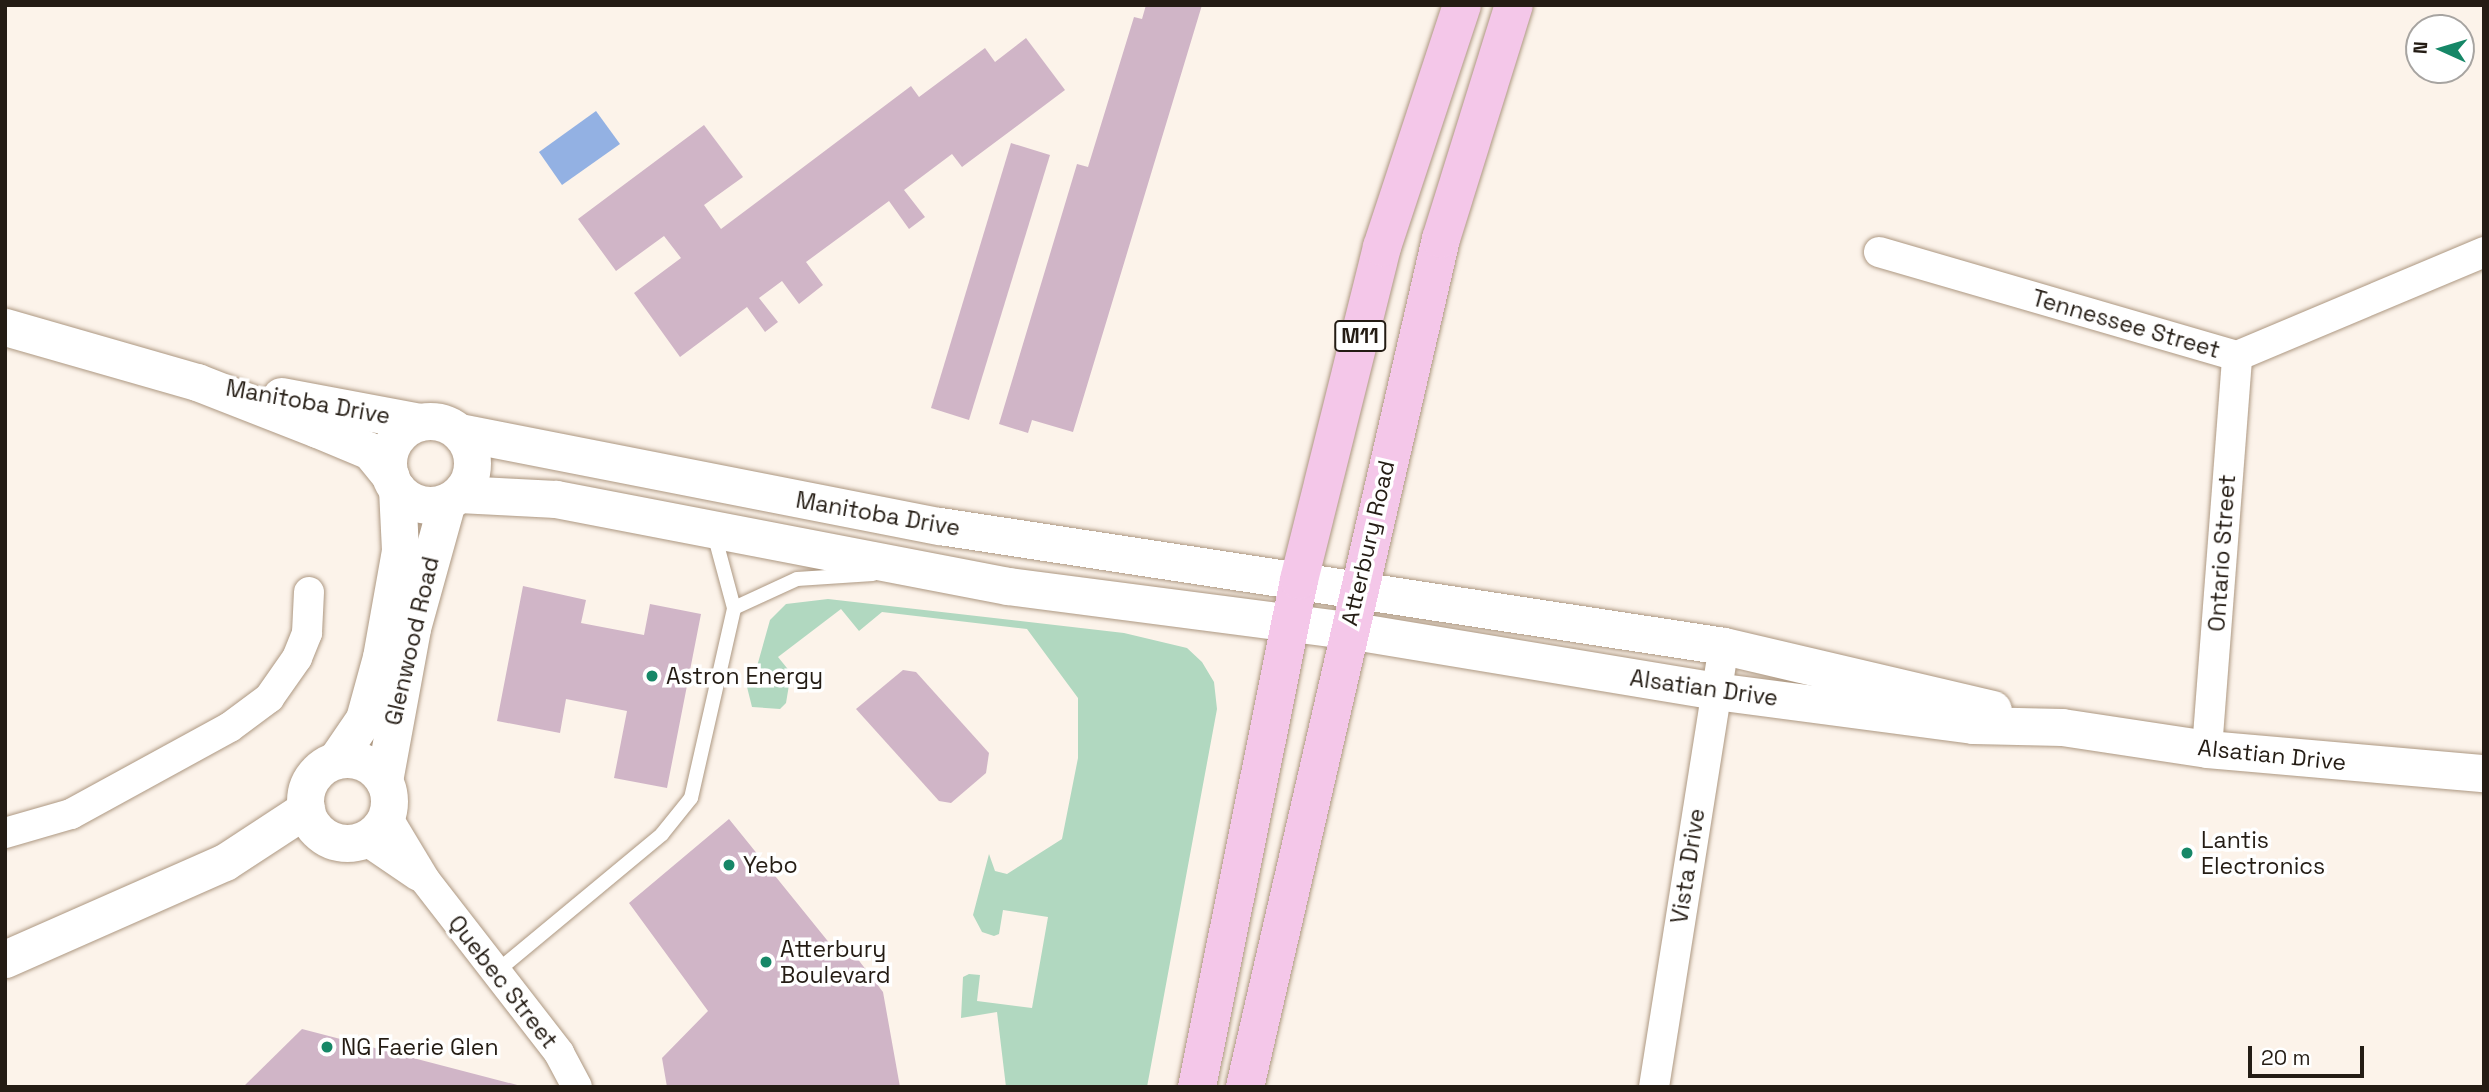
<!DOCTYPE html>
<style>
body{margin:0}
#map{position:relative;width:2489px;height:1092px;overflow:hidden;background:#fcf3ea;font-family:"Space Grotesk",sans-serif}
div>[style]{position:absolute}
.green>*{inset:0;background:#b1d8c0}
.water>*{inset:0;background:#93b1e3}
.building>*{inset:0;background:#d0b5c7}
.roads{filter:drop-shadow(0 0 2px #ad9882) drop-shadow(0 0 2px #ad9882)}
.service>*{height:14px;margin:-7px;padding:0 7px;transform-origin:7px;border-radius:7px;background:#fff}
.minor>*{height:30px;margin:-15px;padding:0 15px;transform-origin:15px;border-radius:15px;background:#fff}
.tertiary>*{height:37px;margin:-18.5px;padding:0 18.5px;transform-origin:18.5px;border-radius:18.5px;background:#fff}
.tertiary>.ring{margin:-18.5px;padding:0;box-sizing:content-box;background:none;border:37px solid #fff;border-radius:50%}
.primary>*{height:38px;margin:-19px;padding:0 19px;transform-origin:19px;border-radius:19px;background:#f4c7e9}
.dots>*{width:19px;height:19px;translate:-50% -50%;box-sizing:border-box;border:4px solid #fff;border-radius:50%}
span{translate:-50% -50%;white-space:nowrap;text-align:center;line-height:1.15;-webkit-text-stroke:7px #fff;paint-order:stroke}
.shield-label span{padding:2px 5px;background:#fff;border:2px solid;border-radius:5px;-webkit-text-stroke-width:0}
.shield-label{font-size:21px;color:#241c14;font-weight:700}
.street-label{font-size:23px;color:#241c14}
.poi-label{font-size:23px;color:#241c14}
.left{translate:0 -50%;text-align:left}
.frame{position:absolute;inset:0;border:7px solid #241c14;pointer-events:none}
.north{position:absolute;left:2405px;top:14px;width:70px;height:70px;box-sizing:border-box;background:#fff;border:2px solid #a7a4a1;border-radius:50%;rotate:274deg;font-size:19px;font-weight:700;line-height:28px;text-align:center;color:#241c14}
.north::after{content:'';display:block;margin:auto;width:24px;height:32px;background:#168767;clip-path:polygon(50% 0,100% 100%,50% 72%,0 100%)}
.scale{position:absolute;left:2248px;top:1046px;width:116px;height:32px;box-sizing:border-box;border:4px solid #241c14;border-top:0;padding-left:9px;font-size:21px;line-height:24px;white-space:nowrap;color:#241c14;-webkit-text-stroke:5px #fff;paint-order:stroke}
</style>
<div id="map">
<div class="green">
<div style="clip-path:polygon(828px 599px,1124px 633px,1187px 648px,1202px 662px,1214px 682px,1217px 709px,1147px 1087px,1006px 1087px,997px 1012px,961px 1018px,963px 977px,969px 974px,980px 975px,977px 1001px,1032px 1008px,1048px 917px,1003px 910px,999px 934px,994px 936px,982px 932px,973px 915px,989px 854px,995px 871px,1007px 874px,1062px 839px,1078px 758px,1078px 698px,1027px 629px,882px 612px,859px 631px,841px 609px,778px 657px,791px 673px,786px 703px,780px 709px,752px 707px,745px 679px,754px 677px,770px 620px,786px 604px)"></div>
</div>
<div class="water">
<div style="clip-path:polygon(596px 111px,620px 144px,562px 185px,539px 152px)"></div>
</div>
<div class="building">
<div style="clip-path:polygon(1146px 5px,1202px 5px,1073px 432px,1032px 420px,1028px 433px,999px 424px,1077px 164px,1088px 167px,1134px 17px,1142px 19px)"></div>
<div style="clip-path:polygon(1026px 38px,1065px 90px,962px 167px,952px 154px,904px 190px,925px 217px,909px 229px,889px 201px,806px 262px,823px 285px,799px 304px,782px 281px,759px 298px,778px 322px,765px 332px,747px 307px,680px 357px,634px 293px,681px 258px,664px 236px,616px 271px,578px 219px,704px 125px,743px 177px,704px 205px,721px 229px,911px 86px,919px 97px,985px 48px,995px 62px)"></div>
<div style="clip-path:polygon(1011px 143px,1050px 155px,969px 420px,931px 408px)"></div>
<div style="clip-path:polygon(523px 586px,586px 600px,581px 623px,644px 635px,650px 604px,701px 614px,667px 788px,614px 778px,627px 711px,566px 699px,560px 733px,497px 721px)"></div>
<div style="clip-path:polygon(903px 670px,916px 672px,989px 753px,986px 773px,951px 803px,939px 801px,856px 709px)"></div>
<div style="clip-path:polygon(729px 819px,835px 950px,847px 945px,883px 992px,900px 1087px,667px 1087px,662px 1058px,708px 1011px,629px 903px)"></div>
<div style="clip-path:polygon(302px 1029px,521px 1086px,521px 1087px,243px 1087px)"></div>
</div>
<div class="roads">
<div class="service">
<div style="left:734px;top:608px;width:69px;rotate:-24.7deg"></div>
<div style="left:797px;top:579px;width:76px;rotate:-3.8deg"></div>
<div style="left:496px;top:972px;width:216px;rotate:-39.7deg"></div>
<div style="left:662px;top:834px;width:46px;rotate:-51.1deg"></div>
<div style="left:691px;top:798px;width:195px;rotate:-77.2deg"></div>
<div style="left:734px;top:608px;width:77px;rotate:-105.1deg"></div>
</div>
<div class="minor">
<div style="left:1879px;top:252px;width:373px;rotate:16.2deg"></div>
<div style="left:2237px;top:356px;width:268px;rotate:-22.8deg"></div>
<div style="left:2207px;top:749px;width:394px;rotate:-85.6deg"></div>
<div style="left:386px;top:815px;width:76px;rotate:59deg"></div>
<div style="left:425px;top:880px;width:219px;rotate:52.2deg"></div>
<div style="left:559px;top:1053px;width:38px;rotate:62deg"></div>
<div style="left:5px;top:833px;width:69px;rotate:-16.1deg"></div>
<div style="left:71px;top:814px;width:181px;rotate:-28.7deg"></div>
<div style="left:230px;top:727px;width:49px;rotate:-36.6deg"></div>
<div style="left:269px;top:698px;width:49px;rotate:-55deg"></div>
<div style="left:297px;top:658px;width:27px;rotate:-68deg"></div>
<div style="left:307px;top:633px;width:41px;rotate:-87.2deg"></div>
<div style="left:364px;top:839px;width:65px;rotate:34.4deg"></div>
<div style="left:1654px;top:1087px;width:447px;rotate:-81deg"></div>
</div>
<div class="tertiary">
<div style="left:5px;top:327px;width:200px;rotate:16deg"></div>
<div style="left:197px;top:382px;width:129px;rotate:21.4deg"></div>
<div style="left:317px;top:429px;width:57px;rotate:22.5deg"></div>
<div style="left:370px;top:451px;width:33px;rotate:51deg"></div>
<div style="left:281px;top:396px;width:141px;rotate:10.6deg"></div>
<div class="ring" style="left:388px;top:421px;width:47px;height:47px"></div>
<div style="left:459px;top:432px;width:490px;rotate:11.1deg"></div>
<div style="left:940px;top:526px;width:793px;rotate:8.7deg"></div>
<div style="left:1724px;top:646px;width:276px;rotate:13.2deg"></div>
<div style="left:459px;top:494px;width:97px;rotate:3deg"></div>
<div style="left:556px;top:499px;width:460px;rotate:10.9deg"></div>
<div style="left:1008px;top:586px;width:343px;rotate:7.4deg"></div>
<div style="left:1348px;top:630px;width:372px;rotate:9.4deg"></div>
<div style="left:1715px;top:691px;width:260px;rotate:7.5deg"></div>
<div style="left:1973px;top:725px;width:89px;rotate:1.3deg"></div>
<div style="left:2062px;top:727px;width:147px;rotate:8.6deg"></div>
<div style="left:2207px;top:749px;width:278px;rotate:5deg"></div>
<div class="ring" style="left:305px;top:759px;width:47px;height:47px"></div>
<div style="left:336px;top:760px;width:50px;rotate:-55.7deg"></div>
<div style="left:364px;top:719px;width:64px;rotate:-74.7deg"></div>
<div style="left:381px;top:657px;width:109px;rotate:-79.9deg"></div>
<div style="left:400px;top:550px;width:61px;rotate:-92.8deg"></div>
<div style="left:384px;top:781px;width:156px;rotate:-79.6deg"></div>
<div style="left:412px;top:628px;width:131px;rotate:-74.5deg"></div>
<div style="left:5px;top:959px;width:240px;rotate:-23.8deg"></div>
<div style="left:225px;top:862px;width:97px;rotate:-33.2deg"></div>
</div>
<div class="primary">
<div style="left:1197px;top:1087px;width:517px;rotate:-78.62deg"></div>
<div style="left:1299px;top:580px;width:343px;rotate:-76deg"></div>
<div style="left:1382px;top:247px;width:255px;rotate:-71.7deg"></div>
<div style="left:1245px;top:1087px;width:870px;rotate:-76.99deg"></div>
<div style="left:1441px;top:239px;width:245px;rotate:-72.7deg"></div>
</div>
</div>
<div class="dots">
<div style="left:652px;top:676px;background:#168767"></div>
<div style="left:2187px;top:853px;background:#168767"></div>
<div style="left:729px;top:865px;background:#168767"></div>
<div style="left:766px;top:962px;background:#168767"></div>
<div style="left:327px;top:1047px;background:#168767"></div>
</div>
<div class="shield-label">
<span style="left:1360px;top:336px">M11</span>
</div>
<div class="street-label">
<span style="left:2126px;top:324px;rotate:16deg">Tennessee Street</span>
<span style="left:308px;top:402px;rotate:10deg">Manitoba Drive</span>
<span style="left:878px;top:514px;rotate:10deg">Manitoba Drive</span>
<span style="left:1368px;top:543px;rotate:-77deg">Atterbury Road</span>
<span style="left:2222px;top:553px;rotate:-86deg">Ontario Street</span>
<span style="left:412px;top:641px;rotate:-77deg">Glenwood Road</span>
<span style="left:1704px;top:688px;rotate:8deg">Alsatian Drive</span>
<span style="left:2272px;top:755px;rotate:6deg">Alsatian Drive</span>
<span style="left:1688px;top:866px;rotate:-81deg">Vista Drive</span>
<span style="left:503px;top:982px;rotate:52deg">Quebec Street</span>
</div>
<div class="poi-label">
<span class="left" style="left:666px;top:676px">Astron Energy</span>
<span class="left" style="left:2201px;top:853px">Lantis<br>Electronics</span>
<span class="left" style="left:743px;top:865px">Yebo</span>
<span class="left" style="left:780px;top:962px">Atterbury<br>Boulevard</span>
<span class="left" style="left:341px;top:1047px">NG Faerie Glen</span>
</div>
<div class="frame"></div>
<div class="north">N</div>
<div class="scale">20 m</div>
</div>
